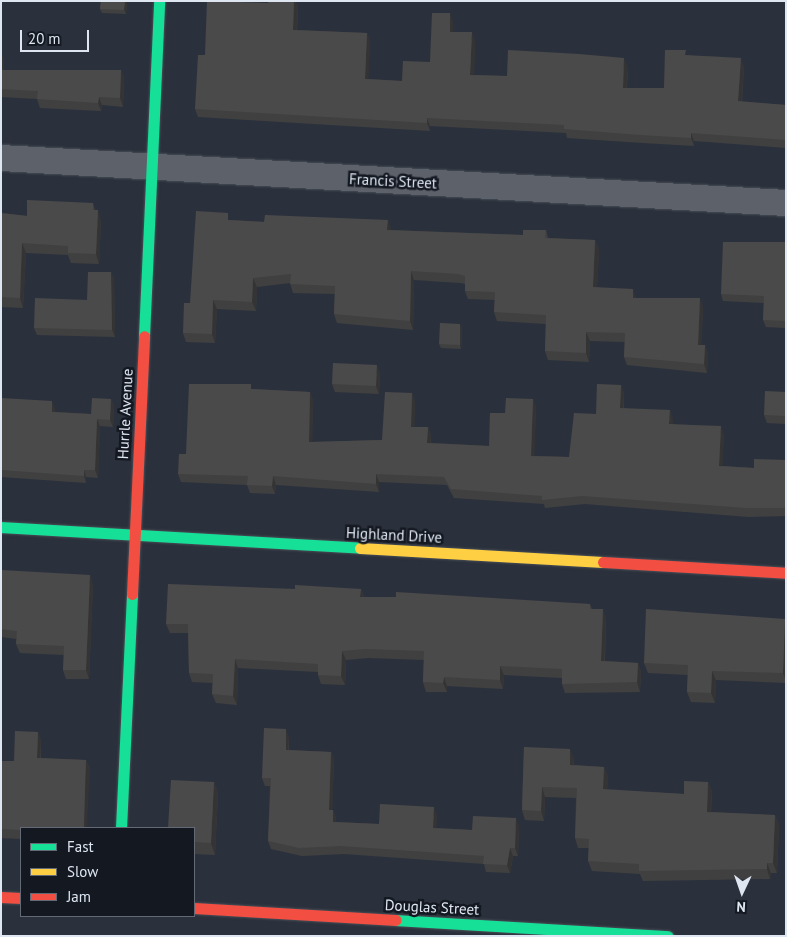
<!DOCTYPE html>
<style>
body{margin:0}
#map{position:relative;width:787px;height:937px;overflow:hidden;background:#2b313c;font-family:"PT Sans",sans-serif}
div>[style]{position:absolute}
.roads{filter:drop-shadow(0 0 1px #494f58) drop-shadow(0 0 1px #494f58)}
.street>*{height:26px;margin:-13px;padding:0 13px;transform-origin:13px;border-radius:13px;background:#5d626a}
.fast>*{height:11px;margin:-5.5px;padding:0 5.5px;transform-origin:5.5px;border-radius:5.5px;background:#16e098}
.slow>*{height:11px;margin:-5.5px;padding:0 5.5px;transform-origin:5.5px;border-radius:5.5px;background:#ffcf43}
.jam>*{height:11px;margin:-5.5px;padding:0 5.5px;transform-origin:5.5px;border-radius:5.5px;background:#f24e42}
.wall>*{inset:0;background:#404040}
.shaded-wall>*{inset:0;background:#343434}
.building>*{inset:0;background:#4b4a4b}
span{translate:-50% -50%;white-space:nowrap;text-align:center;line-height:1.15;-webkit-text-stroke:5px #131821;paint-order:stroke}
.street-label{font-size:15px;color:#dee6f2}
.frame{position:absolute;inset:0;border:2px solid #dee6f2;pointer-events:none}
.legend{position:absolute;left:20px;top:827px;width:175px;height:90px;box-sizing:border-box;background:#131821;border:1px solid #646a75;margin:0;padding:6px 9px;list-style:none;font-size:15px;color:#dee6f2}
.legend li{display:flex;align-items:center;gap:10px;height:25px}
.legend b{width:25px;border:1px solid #646a75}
.north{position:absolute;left:717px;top:867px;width:50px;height:50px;-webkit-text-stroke:4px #131821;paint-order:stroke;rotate:183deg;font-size:14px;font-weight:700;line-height:20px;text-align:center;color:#dee6f2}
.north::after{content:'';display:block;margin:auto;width:18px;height:22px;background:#dee6f2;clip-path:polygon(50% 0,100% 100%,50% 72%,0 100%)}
.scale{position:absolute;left:20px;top:30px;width:69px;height:22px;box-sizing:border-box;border:2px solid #dee6f2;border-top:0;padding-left:6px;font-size:15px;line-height:18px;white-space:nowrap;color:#dee6f2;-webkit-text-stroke:4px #131821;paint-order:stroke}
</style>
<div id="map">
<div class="roads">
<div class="street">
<div style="left:1px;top:158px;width:786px;rotate:3.28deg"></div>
</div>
<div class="fast">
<div style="left:144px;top:336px;width:335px;rotate:-87.4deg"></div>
<div style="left:1px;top:527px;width:360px;rotate:3.3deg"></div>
<div style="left:121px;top:828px;width:234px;rotate:-87.3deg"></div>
<div style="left:396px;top:920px;width:272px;rotate:3.4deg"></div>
</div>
<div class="slow">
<div style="left:360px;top:548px;width:243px;rotate:3.3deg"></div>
</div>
<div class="jam">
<div style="left:603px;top:562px;width:183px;rotate:3.4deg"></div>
<div style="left:132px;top:594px;width:258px;rotate:-87.3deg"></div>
<div style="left:1px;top:897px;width:20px;rotate:3deg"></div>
<div style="left:194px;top:908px;width:202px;rotate:3.4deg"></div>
</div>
</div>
<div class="wall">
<div style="clip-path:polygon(101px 1px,127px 1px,126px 14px,102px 13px,100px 9px)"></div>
<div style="clip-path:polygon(269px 1px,295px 1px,298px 7px,297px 30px,367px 33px,370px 41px,368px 79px,402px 81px,430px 62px,453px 22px,453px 32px,475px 41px,474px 75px,507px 76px,628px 67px,627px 88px,664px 88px,687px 55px,744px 66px,742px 102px,786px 105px,786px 148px,694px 141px,694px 146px,643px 143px,567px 138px,566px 133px,430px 126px,430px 131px,198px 117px,195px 109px,205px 55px,268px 3px)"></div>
<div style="clip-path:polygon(1px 53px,4px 61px,4px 70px,121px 70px,124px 78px,123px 107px,102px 105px,101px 111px,40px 108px,37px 99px,1px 97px)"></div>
<div style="clip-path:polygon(93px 203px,95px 210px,101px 220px,99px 264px,71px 263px,68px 255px,26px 253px,23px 308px,1px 307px,1px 213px,27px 216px)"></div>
<div style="clip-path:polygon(231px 220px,391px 229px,391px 230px,523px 235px,546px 230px,548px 238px,595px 240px,599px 249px,597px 287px,636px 298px,703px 307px,701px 345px,705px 345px,708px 354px,707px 373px,627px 365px,624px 357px,625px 342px,590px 341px,589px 362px,548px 360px,545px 351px,546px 324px,497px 321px,494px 312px,495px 300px,468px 299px,465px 291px,465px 284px,461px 283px,414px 280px,413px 330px,337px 323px,334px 314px,335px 294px,293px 293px,290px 283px,257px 287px,256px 311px,217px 309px,215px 343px,186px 342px,183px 333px,190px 303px)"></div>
<div style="clip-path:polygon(786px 242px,786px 328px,766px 327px,763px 320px,764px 303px,723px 301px,721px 294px)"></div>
<div style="clip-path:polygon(111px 272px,114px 279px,115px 337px,37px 335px,34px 328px,87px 300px)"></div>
<div style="clip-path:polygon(462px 328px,461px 349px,441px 348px,439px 344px)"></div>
<div style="clip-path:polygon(380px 373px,379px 394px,335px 392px,332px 384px)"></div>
<div style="clip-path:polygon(621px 385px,624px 394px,624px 408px,673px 419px,672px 424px,724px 434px,722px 466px,754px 468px,786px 460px,786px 516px,749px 517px,585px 504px,545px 508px,544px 504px,454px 498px,447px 485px,379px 482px,379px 492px,276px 485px,275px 494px,250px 493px,247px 485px,181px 482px,178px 474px,186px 454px,253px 389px,310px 392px,313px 401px,312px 442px,382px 440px,412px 393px,415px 402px,414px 427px,428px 427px,431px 436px,431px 443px,489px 446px,505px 413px,533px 399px,536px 408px,534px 456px,569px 457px,596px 414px)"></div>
<div style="clip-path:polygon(786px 392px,786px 424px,767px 423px,764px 415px)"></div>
<div style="clip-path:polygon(1px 398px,55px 408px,55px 412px,91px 414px,111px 399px,114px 406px,113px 427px,100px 426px,98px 478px,86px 477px,86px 483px,1px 477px)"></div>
<div style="clip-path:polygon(1px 570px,93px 584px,89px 679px,66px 679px,63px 670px,64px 655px,20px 653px,16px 644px,17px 639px,1px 637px)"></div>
<div style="clip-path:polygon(295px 589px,361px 589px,364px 597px,590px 604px,592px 609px,606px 618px,605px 661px,638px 663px,641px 672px,640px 692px,565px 693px,562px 684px,562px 678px,504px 675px,503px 689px,447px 686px,447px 692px,426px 692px,423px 682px,424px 660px,368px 658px,346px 660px,345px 685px,321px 684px,318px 675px,318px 672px,238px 668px,237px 705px,216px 703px,212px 694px,213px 683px,192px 682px,189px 673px,188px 633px,170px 633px,166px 624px)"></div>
<div style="clip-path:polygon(785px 619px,786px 621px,786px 683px,716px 680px,715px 703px,691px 702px,687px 692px,688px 675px,648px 673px,644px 663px)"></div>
<div style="clip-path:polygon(38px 732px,41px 741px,41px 758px,86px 760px,90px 769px,21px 828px,21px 839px,1px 838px,1px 761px,14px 761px)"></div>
<div style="clip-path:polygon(289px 737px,289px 750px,331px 752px,334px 760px,332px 810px,333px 810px,336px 818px,336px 822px,379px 824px,437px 815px,436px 828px,472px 830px,519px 826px,518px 856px,513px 856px,510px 873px,486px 872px,484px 864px,344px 854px,302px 856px,271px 849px,268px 841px,270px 786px,265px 786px,262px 778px)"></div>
<div style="clip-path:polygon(524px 747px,574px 759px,574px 765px,604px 767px,608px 777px,607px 790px,684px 794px,708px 782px,712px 792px,711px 812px,775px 815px,779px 825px,777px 873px,771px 873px,770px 879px,643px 881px,640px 874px,592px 871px,588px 861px,589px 848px,578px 848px,575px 838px,576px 798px,545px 797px,544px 821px,525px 820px,522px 810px)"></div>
<div style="clip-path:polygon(214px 782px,218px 794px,215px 855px,194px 854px,194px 828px)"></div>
</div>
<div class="shaded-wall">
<div style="clip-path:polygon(125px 1px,127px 1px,126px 14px,124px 10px)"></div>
<div style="clip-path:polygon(294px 1px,295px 1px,298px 7px,296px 39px,293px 30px)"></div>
<div style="clip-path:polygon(450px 13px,453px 22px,453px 40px,450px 32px)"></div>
<div style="clip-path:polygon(472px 32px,475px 41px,474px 83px,470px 75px)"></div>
<div style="clip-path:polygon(367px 33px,370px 41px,368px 88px,365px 79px)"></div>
<div style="clip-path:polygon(1px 53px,4px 61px,4px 78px,1px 72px)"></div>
<div style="clip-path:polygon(624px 58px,628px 67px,626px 96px,623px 88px)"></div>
<div style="clip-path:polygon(741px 58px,744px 66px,741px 110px,738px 101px)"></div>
<div style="clip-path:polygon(121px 70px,124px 78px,123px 107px,120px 98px)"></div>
<div style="clip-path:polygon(99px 97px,102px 105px,101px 111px,98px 103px)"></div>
<div style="clip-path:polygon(427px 118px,430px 126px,430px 131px,427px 123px)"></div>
<div style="clip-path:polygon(691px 133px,694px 141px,694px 146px,691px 138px)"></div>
<div style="clip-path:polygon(98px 210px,101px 220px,99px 264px,96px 254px)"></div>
<div style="clip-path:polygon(388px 220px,391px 229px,390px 239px,387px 230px)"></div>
<div style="clip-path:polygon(595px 240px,599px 249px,597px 296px,593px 287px)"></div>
<div style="clip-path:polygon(22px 243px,26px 253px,23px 308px,20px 298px)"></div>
<div style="clip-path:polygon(411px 271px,414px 280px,413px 330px,410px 321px)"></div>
<div style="clip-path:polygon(111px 272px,114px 279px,115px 337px,112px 330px)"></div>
<div style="clip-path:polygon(253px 278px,257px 287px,256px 311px,252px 302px)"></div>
<div style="clip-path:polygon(633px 289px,636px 298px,636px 307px,633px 298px)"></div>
<div style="clip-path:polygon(700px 298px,703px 307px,701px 354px,698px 345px)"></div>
<div style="clip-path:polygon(213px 300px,217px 309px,215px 343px,212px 334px)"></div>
<div style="clip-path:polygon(460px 324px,462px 328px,461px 349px,460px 345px)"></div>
<div style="clip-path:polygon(586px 332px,590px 341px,589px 362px,586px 353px)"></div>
<div style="clip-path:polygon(705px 345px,708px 354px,707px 373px,704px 364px)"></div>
<div style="clip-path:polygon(377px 365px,380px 373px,379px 394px,376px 386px)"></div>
<div style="clip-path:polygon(621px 385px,624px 394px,623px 416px,620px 408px)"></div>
<div style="clip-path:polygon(310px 392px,313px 401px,312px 451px,309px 442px)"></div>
<div style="clip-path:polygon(412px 393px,415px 402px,414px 435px,411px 427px)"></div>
<div style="clip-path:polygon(111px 399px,114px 406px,113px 427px,110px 420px)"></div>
<div style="clip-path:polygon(533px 399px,536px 408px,534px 464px,531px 456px)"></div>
<div style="clip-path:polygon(52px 401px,55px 408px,54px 419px,52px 412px)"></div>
<div style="clip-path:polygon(670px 410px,673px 419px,672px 432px,669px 424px)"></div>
<div style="clip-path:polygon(97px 419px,100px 426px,98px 478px,95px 470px)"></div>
<div style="clip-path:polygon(721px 426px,724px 434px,722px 474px,719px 466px)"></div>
<div style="clip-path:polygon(428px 427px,431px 436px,430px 452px,427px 443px)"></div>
<div style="clip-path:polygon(84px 470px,86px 477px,86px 483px,84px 476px)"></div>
<div style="clip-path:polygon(376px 474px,379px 482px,379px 492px,376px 484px)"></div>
<div style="clip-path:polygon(273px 476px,276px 485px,275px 494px,272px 486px)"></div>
<div style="clip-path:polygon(90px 575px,93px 584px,89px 679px,86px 670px)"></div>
<div style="clip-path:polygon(361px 589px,364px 598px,360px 597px)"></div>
<div style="clip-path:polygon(603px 609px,606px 618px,604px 670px,601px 661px)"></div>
<div style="clip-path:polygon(785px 619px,786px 621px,786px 681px,783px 673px)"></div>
<div style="clip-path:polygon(342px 651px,346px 660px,345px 685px,341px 676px)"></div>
<div style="clip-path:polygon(235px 659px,238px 668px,237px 705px,233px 696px)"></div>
<div style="clip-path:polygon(638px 663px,641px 672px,640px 692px,637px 682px)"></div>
<div style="clip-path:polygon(500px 666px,504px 675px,503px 689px,500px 680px)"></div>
<div style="clip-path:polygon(712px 671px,716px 680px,715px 703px,711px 693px)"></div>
<div style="clip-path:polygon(444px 677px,447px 686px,447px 692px,443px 683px)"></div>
<div style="clip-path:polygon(286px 729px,289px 737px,288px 757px,286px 750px)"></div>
<div style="clip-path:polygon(38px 732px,41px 741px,40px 767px,37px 758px)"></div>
<div style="clip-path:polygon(570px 749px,574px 759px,573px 775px,570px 765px)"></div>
<div style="clip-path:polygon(331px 752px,334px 760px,332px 818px,329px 810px)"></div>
<div style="clip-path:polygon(86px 760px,90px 769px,87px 828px,84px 828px)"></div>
<div style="clip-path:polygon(604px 767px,608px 777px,607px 799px,603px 789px)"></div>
<div style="clip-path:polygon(214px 782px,218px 794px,215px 855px,211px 843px)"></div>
<div style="clip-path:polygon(708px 782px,712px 792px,710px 822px,707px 812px)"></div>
<div style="clip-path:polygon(542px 787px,545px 797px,544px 821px,541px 811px)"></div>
<div style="clip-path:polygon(434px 807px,437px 815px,436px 836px,433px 828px)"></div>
<div style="clip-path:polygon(333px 810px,336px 818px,336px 830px,333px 822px)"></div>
<div style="clip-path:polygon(775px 815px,779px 825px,777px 873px,773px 863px)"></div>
<div style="clip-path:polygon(516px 818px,519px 826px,518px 856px,515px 848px)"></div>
<div style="clip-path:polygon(510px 848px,513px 856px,510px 873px,507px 865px)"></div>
<div style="clip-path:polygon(767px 863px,771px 873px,770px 879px,767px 869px)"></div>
</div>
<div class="building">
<div style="clip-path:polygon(101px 1px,125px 1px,124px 10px,100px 9px)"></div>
<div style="clip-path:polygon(207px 1px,268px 3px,269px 1px,294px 1px,293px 30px,367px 33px,365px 79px,402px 81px,403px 61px,430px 62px,432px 13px,450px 13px,450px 32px,472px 32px,470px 75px,507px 76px,508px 50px,579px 54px,624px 58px,623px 88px,664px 88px,665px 50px,686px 50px,685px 55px,741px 58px,738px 101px,786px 105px,786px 140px,691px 133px,691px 138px,640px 135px,564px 129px,564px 125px,427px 118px,427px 123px,195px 109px,198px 55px,205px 55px)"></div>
<div style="clip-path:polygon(1px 70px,121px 70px,120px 98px,99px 97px,98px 103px,37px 99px,38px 91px,1px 89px)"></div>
<div style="clip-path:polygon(27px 200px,93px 203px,93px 210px,98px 210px,96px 254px,68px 253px,68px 246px,22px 243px,20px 298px,1px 297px,1px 213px,27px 216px)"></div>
<div style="clip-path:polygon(196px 211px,228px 213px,228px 220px,264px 222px,265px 215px,388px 220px,387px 230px,523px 235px,523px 230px,546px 230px,545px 238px,595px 240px,593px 287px,633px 289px,633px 298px,700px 298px,698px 345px,705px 345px,704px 364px,624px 357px,625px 333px,586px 332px,586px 353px,545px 351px,546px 315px,494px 312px,495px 292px,465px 291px,465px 276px,458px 274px,411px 271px,410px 321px,334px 314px,335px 286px,290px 284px,291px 274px,253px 278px,252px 302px,213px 300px,212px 334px,183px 333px,184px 303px,190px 303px)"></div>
<div style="clip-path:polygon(723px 242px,786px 242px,786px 321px,763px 320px,764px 296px,721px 294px)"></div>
<div style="clip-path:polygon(88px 272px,111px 272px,112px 330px,34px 328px,35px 298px,87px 300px)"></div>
<div style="clip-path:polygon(440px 323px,460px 324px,460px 345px,439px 344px)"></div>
<div style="clip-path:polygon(333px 363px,377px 365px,376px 386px,332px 384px)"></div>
<div style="clip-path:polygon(189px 384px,251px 384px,251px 389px,310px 392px,309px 442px,382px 440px,385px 392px,412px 393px,411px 427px,428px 427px,427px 443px,489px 446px,490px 413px,505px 413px,506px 398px,533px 399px,531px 456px,569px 457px,574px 413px,596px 414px,597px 384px,621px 385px,620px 408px,670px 410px,669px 424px,721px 426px,719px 466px,754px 468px,754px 459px,786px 460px,786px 506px,784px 508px,746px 508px,582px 496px,542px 500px,542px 496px,451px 489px,444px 477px,376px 474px,376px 484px,273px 476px,272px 486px,247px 485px,248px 476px,178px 474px,179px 454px,186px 454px)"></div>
<div style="clip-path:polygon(765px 391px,786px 392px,786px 416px,764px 415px)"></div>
<div style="clip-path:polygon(1px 398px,52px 401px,52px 412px,91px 414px,92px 398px,111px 399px,110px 420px,97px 419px,95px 470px,84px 470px,84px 476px,1px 470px)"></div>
<div style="clip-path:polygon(1px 570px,90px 575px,86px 670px,63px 670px,64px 646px,16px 644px,17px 631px,1px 629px)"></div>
<div style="clip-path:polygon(168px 584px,295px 589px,295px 585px,361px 589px,360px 597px,396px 597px,396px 592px,590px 604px,590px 609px,603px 609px,601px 661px,638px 663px,637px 682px,562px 684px,562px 669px,500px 666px,500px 680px,444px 677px,443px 683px,423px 682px,424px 651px,365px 649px,342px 651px,341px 676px,318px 675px,318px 664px,235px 659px,233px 696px,212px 694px,213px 674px,189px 673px,188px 624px,166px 624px)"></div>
<div style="clip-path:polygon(646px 609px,785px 619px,783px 673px,712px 671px,711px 693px,687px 692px,688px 665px,644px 663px)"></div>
<div style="clip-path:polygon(264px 728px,286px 729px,286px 750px,331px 752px,329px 810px,333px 810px,333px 822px,379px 824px,380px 804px,434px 807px,433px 828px,472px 830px,473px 816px,516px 818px,515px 848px,510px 848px,507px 865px,483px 864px,484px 856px,341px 846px,299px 848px,268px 841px,271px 778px,262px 778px)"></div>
<div style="clip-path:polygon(15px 731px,38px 732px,37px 758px,86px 760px,84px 828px,21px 828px,21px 830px,1px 829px,1px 761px,14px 761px)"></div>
<div style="clip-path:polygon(524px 747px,570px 749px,570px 765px,604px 767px,603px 789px,684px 794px,684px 781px,708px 782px,707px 812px,775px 815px,773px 863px,767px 863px,767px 869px,639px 871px,639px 864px,588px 861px,589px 839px,575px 838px,577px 788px,542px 787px,541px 811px,522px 810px)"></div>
<div style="clip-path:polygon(171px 780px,214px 782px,211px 843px,194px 842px,194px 828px,168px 828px)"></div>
</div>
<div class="street-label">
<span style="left:393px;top:181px;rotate:3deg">Francis Street</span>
<span style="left:125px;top:414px;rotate:-87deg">Hurrle Avenue</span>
<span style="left:394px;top:535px;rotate:3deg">Highland Drive</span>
<span style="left:432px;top:907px;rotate:3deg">Douglas Street</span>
</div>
<div class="frame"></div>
<ul class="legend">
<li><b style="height:6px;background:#16e098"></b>Fast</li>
<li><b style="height:6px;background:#ffcf43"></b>Slow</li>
<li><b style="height:6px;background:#f24e42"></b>Jam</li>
</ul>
<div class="north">N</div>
<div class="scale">20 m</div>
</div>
